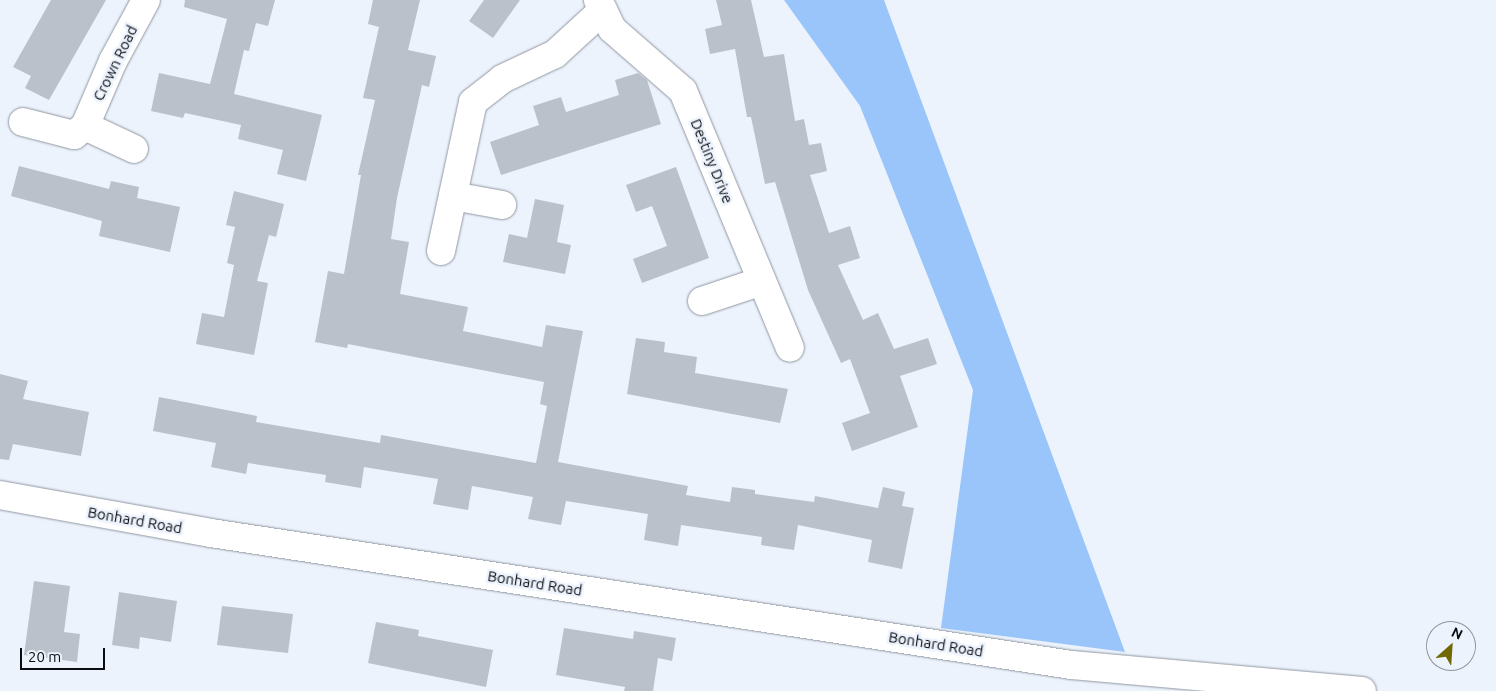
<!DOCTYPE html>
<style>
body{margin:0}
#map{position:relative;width:1496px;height:691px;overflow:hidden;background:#ecf3fd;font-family:Ubuntu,sans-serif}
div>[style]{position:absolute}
.green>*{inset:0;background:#9ac5fa}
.building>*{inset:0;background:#bac1ca}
.roads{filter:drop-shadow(0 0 1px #9197a0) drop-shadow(0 0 1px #9197a0)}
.minor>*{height:28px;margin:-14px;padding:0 14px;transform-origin:14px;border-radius:14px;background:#fff}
span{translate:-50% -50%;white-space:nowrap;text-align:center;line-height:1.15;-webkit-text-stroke:5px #ecf3fd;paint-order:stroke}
.street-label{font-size:15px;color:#0a0c0f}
.north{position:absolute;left:1426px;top:621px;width:50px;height:50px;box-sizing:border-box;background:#ecf3fd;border:1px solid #92979e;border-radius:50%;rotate:26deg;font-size:14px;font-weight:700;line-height:20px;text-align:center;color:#0a0c0f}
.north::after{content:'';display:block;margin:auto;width:18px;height:22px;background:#706800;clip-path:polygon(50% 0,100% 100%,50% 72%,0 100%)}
.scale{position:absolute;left:20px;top:648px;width:85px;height:22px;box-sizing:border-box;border:2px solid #0a0c0f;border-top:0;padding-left:6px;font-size:15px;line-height:18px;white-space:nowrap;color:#0a0c0f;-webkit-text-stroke:4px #ecf3fd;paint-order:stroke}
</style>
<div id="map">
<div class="green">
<div style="clip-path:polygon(784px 0,884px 0,1125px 652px,941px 628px,973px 390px,860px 106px)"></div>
</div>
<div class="building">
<div style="clip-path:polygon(51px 0,106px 0,49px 100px,25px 88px,31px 76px,13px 67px)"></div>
<div style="clip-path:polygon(185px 0,275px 0,268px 26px,256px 23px,249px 51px,244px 50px,234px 94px,322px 115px,306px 181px,277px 174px,283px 150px,238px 139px,241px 125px,185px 113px,183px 118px,151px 111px,159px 73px,210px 84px,227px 19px,184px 7px)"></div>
<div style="clip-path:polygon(373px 0,420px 0,408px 50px,436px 56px,429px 87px,422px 85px,397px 198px,391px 239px,409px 242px,400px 294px,468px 307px,463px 331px,542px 347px,546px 325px,583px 331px,558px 462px,688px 486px,686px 495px,730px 502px,732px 487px,755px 490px,755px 494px,814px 502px,815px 496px,878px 508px,883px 487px,905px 492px,902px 506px,914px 508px,902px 569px,868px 562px,872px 540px,798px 525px,794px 550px,761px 545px,762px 537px,681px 525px,678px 546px,644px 540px,648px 514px,566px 501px,561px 525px,528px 519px,533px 497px,472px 486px,468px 510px,433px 504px,438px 479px,364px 467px,361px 488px,325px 482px,326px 475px,248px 463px,246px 474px,211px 467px,216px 443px,153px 431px,159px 397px,257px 416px,256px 422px,380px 443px,381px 435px,536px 463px,547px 406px,540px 404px,544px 382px,348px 344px,347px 348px,315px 342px,328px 271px,344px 274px,361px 175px,358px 175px,375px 100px,363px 98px,379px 27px,368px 24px)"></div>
<div style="clip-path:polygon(484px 0,520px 0,493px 38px,469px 21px)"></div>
<div style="clip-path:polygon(716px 0,751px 0,764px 57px,784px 54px,795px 121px,804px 119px,809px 145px,821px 143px,827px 171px,810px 175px,829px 233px,850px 226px,860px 258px,838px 265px,863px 320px,878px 313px,894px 349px,928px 338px,937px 364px,900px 376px,918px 427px,852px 451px,842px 423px,870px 413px,850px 359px,841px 363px,808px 290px,775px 182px,765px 184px,751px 117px,747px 117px,735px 49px,710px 54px,705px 29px,722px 25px)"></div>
<div style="clip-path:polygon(638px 73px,647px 80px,661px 124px,501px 175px,490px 142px,539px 125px,533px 106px,561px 97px,566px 112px,619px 95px,615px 80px)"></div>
<div style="clip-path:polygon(19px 166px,109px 189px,111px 181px,139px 187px,137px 198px,180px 207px,170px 252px,99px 236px,102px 221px,11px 196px)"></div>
<div style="clip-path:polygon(676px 167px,709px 258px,642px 283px,633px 259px,667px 246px,652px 206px,636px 212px,626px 185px)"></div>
<div style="clip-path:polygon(234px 191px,284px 204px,276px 237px,269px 235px,257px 281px,268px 283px,254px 355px,196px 344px,202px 313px,224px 317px,234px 265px,227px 263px,235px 227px,226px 225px)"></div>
<div style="clip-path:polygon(535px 199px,564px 205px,557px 242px,571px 245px,565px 274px,503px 262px,509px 234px,527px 238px)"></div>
<div style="clip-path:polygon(636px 338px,665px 342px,664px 352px,697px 357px,695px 373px,788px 389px,780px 423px,627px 394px)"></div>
<div style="clip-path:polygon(0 374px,28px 381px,23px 399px,89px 412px,81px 456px,13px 444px,9px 460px,0 459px)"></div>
<div style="clip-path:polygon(34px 581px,70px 586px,64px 632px,80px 634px,77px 662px,24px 655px)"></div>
<div style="clip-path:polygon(119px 592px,177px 601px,171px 642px,140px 637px,139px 649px,112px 645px)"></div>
<div style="clip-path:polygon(222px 606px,293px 614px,288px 653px,217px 645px)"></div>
<div style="clip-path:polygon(376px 622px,419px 630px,418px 636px,493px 650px,486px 687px,368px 663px)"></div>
<div style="clip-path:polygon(564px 628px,633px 639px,634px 631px,676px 638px,672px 661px,658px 658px,653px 691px,624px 691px,625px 687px,556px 675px)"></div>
</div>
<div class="roads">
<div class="minor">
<div style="left:598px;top:0;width:32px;rotate:64deg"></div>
<div style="left:612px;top:29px;width:94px;rotate:41.1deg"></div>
<div style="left:683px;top:91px;width:278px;rotate:67.4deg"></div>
<div style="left:23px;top:122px;width:53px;rotate:14.3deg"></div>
<div style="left:74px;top:135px;width:14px;rotate:-39deg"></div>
<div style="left:85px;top:126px;width:54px;rotate:25.1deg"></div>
<div style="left:85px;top:126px;width:71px;rotate:-66.7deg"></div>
<div style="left:113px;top:61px;width:69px;rotate:-61.6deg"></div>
<div style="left:453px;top:196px;width:50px;rotate:10.4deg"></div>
<div style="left:441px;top:251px;width:152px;rotate:-77.9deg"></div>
<div style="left:473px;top:102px;width:37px;rotate:-38deg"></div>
<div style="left:502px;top:79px;width:59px;rotate:-25.3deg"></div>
<div style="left:555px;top:54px;width:65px;rotate:-42.5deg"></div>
<div style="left:702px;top:301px;width:63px;rotate:-18.4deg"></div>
<div style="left:0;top:495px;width:214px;rotate:10.2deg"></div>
<div style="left:211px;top:533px;width:871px;rotate:8.72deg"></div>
<div style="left:1072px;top:665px;width:291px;rotate:5.1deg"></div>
</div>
</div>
<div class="street-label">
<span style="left:115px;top:63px;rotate:-64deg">Crown Road</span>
<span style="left:712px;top:161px;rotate:68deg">Destiny Drive</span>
<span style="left:135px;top:520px;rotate:10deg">Bonhard Road</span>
<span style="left:535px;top:583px;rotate:9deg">Bonhard Road</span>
<span style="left:936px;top:644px;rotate:9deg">Bonhard Road</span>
</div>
<div class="north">N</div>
<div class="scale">20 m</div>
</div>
